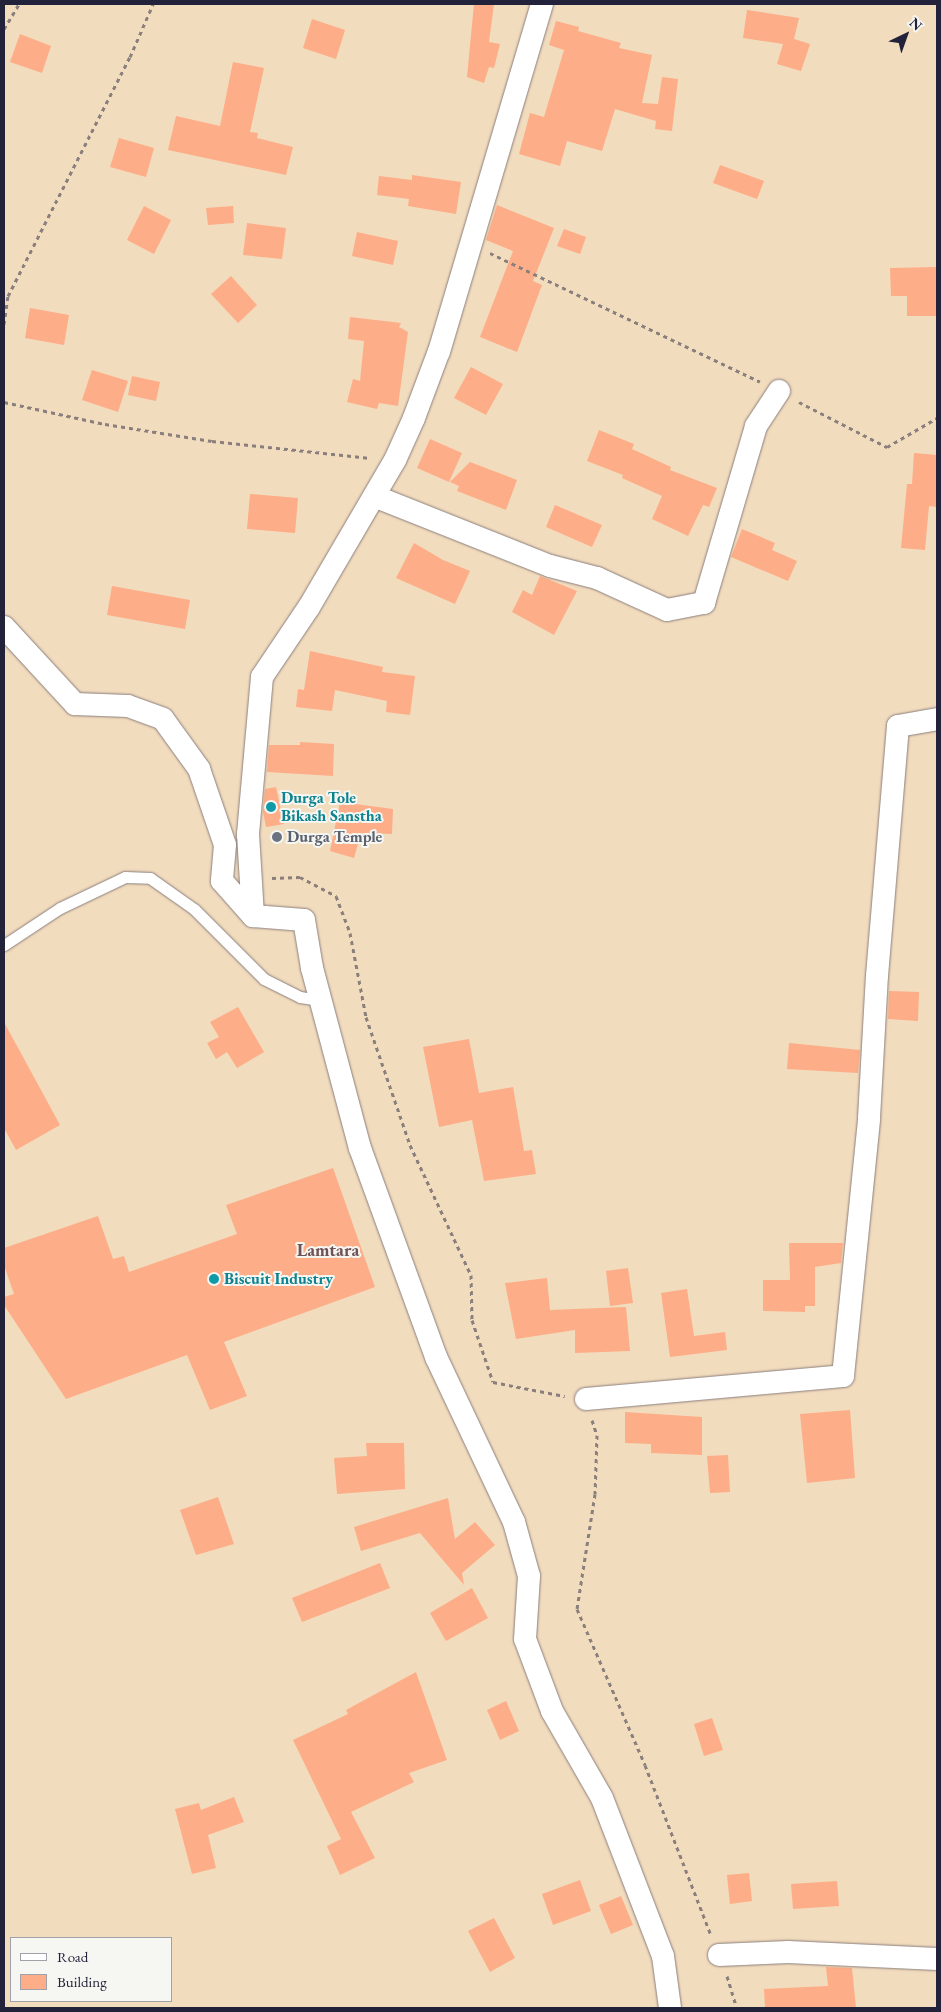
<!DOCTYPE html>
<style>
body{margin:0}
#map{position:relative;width:941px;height:2012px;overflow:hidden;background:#f2dcbe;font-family:"EB Garamond",serif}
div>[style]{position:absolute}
.building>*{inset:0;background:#fdad87}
.path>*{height:3px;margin-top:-1.5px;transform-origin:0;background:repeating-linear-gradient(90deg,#8a7f7c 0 4px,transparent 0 8px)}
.roads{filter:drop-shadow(0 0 1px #8a7f7c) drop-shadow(0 0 1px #8a7f7c)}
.lane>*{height:11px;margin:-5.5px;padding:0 5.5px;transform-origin:5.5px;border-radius:5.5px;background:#fff}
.street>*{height:22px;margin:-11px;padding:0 11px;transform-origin:11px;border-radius:11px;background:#fff}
.dots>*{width:14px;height:14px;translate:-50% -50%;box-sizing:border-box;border:2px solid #f6f6f2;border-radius:50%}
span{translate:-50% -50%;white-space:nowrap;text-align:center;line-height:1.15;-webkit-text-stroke:4px #f6f6f2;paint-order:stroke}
.culture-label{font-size:16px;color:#0d838f;font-weight:700}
.left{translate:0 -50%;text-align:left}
.worship-label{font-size:16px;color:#5b616d;font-weight:700}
.neighbourhood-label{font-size:18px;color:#6f5356;font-weight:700}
.frame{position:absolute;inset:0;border:5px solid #22223b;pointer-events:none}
.legend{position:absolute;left:10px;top:1937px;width:162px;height:65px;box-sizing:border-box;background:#f6f6f2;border:1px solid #a1a1a9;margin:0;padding:6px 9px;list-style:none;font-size:15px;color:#22223b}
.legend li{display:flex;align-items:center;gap:10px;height:25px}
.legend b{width:25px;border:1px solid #a1a1a9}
.north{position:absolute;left:881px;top:10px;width:50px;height:50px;-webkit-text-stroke:4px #f6f6f2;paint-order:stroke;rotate:42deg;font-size:14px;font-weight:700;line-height:20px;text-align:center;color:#22223b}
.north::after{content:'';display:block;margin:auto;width:18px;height:22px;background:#22223b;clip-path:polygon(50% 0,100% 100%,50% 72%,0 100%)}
</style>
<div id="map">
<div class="building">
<div style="clip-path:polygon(474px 4px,494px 4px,489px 42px,500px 44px,494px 68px,489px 67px,484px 83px,467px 77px)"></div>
<div style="clip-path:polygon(747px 10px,799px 18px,794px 39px,810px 44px,801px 71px,777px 64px,783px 44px,743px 38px)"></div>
<div style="clip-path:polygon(312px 19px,345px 30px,336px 59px,303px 48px)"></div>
<div style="clip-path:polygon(556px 21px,579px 27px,578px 31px,621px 43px,619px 48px,652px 55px,642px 103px,658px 104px,662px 77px,678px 79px,672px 131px,655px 129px,656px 121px,615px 109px,602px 151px,567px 141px,560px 166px,519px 154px,530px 113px,544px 117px,564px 50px,549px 45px)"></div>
<div style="clip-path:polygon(20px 34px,51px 46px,42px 73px,10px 62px)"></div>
<div style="clip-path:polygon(233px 62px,264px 68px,250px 132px,258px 133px,257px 138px,293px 147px,286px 175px,168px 150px,176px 116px,220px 126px)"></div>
<div style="clip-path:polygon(119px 138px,154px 148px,146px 177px,110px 167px)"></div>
<div style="clip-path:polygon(720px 165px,764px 181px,757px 199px,713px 183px)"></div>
<div style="clip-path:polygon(412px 175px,461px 182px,456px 214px,408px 206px,409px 199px,377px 195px,379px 176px,412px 180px)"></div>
<div style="clip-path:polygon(497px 205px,554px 228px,533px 281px,542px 285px,517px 352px,480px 337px,513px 251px,486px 240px)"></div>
<div style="clip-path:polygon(144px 206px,171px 220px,154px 254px,127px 240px)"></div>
<div style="clip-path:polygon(233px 206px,234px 223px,208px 225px,206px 208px)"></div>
<div style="clip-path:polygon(247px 223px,286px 228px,282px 259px,243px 255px)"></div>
<div style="clip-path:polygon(564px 229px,586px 237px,580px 254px,557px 246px)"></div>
<div style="clip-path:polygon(357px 232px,398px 241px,393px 265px,352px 256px)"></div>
<div style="clip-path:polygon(937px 267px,937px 316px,907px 316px,907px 296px,891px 296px,890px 268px)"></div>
<div style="clip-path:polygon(231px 276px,257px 305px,238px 323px,211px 294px)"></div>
<div style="clip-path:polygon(30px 308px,69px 315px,64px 345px,25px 338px)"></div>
<div style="clip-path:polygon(350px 317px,401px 323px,399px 327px,408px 332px,398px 406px,379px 403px,377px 409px,347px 402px,353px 379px,360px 381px,364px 341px,348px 339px)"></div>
<div style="clip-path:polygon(471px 367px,503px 384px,486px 415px,454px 398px)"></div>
<div style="clip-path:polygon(92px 370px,128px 381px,118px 412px,82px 400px)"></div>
<div style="clip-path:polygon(132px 376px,160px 382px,156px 401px,128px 395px)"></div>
<div style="clip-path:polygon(599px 430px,634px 444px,632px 449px,671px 467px,670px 470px,717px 488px,709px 507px,703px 505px,688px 536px,652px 519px,662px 496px,622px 478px,623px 475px,587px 461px)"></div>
<div style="clip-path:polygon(430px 439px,462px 453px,449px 482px,417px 468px)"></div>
<div style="clip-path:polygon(914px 453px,937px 455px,937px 507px,929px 506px,925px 550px,901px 548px,907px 484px,912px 484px)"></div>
<div style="clip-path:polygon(470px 462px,517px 480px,506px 510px,457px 491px,459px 486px,450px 482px)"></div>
<div style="clip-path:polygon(250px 494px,298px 498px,295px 533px,247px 529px)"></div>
<div style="clip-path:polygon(555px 505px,602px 525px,592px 547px,546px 527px)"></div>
<div style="clip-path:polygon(742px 529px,775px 543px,772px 550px,797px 561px,788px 581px,731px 557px)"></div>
<div style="clip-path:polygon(414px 543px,443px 560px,470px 571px,455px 604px,396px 578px)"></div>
<div style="clip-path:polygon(540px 576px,577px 591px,554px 635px,512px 612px,523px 590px,532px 595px)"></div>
<div style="clip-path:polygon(112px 586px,190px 600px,185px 629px,107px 615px)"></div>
<div style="clip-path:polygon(310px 651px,383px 667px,382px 672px,415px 676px,410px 715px,386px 712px,387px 701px,335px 690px,332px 711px,296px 707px,298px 689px,304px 690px)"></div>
<div style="clip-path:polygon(300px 742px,334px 744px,333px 776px,267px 772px,269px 745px,300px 745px)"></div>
<div style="clip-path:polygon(276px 787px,284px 824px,266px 827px,263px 812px,265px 789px)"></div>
<div style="clip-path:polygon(340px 802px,393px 809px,392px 834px,361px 833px,354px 858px,330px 851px)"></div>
<div style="clip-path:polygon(889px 991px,919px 992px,918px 1021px,888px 1019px)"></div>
<div style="clip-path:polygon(238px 1007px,264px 1052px,237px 1068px,227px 1052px,216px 1059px,207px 1043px,219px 1037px,210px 1022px)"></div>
<div style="clip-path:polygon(4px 1022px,60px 1125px,16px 1150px,4px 1128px)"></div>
<div style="clip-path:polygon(469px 1039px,479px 1093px,513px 1087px,524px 1151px,532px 1150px,536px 1174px,484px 1181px,472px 1120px,439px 1127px,423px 1047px)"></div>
<div style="clip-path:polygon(789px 1043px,860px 1050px,858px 1073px,787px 1069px)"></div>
<div style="clip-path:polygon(333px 1168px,375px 1287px,224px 1342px,247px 1396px,210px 1410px,187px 1355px,66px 1399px,4px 1305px,4px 1297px,14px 1294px,4px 1265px,4px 1248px,98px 1216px,113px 1259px,124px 1256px,129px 1272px,237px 1234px,226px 1205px)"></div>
<div style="clip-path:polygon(789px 1243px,843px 1243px,841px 1263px,815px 1267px,815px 1306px,805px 1306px,805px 1312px,763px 1311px,763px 1280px,790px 1280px)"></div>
<div style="clip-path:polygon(628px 1268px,633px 1303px,610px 1306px,606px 1271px)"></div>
<div style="clip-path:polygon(547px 1278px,550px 1310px,626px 1307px,630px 1351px,575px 1353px,575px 1330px,516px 1339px,505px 1283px)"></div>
<div style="clip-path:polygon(687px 1289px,694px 1336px,725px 1332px,727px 1350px,670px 1357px,661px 1293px)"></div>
<div style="clip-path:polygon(850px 1410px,855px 1478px,807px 1483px,800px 1414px)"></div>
<div style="clip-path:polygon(625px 1412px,702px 1417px,702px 1455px,651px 1453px,651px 1444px,625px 1443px)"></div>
<div style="clip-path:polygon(366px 1443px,404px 1443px,405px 1489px,337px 1494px,334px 1458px,367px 1456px)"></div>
<div style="clip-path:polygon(728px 1455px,730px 1492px,710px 1493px,707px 1456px)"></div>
<div style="clip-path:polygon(218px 1497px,234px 1544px,196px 1555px,180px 1510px)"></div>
<div style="clip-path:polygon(448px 1498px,455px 1539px,475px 1522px,495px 1545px,462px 1573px,464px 1585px,420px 1533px,361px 1551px,354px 1527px)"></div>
<div style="clip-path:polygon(380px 1563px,390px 1588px,302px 1622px,292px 1598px)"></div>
<div style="clip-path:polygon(472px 1588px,488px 1618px,446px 1641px,430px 1613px)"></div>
<div style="clip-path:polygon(416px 1672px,447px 1760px,409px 1773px,414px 1782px,351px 1812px,375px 1858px,340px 1875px,327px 1846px,341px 1839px,293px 1740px,348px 1714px,346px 1710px)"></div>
<div style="clip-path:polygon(506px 1701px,519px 1731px,500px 1740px,487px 1710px)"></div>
<div style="clip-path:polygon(712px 1718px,723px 1750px,704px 1756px,694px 1724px)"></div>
<div style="clip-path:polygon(234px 1797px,244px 1822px,208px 1835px,216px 1868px,192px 1874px,175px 1809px,199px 1803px,201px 1810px)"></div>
<div style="clip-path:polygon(749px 1873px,752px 1901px,730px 1904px,727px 1875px)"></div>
<div style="clip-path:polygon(580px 1880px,591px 1911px,553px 1925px,542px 1894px)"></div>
<div style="clip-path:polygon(837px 1881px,839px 1906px,793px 1909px,791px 1884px)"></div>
<div style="clip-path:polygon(621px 1896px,633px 1925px,611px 1934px,599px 1905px)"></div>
<div style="clip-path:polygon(494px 1918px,515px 1958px,490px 1972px,468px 1931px)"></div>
<div style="clip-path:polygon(826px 1967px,852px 1968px,856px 2008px,765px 2008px,764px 1989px,828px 1986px)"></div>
</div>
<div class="path">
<div style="left:4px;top:29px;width:29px;rotate:-59deg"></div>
<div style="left:490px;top:253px;width:299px;rotate:25.5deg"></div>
<div style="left:4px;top:324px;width:28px;rotate:-82deg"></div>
<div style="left:8px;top:296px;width:268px;rotate:-63deg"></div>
<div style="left:130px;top:57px;width:58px;rotate:-66.5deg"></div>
<div style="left:4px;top:402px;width:103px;rotate:12.3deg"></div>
<div style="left:105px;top:424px;width:108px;rotate:9deg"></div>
<div style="left:212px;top:441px;width:159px;rotate:6.1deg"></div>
<div style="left:799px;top:402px;width:99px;rotate:27.1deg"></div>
<div style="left:887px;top:447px;width:58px;rotate:-30.1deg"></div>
<div style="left:272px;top:878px;width:28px;rotate:-2deg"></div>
<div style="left:300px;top:877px;width:41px;rotate:27.8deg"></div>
<div style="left:336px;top:896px;width:40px;rotate:69deg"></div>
<div style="left:350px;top:933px;width:86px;rotate:79.2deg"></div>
<div style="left:366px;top:1017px;width:135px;rotate:71deg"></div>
<div style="left:410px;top:1145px;width:144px;rotate:64.9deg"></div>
<div style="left:471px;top:1275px;width:45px;rotate:88.7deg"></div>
<div style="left:472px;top:1320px;width:65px;rotate:71.3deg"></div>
<div style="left:493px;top:1382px;width:73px;rotate:11deg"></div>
<div style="left:592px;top:1420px;width:16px;rotate:72deg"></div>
<div style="left:597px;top:1435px;width:59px;rotate:91.9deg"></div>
<div style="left:595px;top:1494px;width:116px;rotate:98.9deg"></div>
<div style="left:577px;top:1609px;width:170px;rotate:66.4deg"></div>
<div style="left:645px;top:1765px;width:182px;rotate:68.8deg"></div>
<div style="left:727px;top:1976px;width:34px;rotate:73deg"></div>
</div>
<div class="roads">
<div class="lane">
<div style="left:4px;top:945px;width:67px;rotate:-33.5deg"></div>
<div style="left:60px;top:908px;width:72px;rotate:-25.5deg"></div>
<div style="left:125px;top:877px;width:25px;rotate:2deg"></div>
<div style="left:150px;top:878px;width:54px;rotate:35.2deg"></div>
<div style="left:194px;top:909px;width:99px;rotate:45deg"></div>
<div style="left:264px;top:979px;width:40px;rotate:26.6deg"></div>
<div style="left:300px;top:997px;width:20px;rotate:9deg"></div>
</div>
<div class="street">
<div style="left:542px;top:4px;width:362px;rotate:106.5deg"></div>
<div style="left:439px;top:351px;width:72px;rotate:110.5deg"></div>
<div style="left:414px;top:418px;width:46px;rotate:114.3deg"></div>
<div style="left:395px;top:460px;width:170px;rotate:120.3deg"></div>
<div style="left:309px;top:607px;width:84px;rotate:123.9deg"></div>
<div style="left:262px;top:677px;width:158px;rotate:95.1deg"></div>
<div style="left:248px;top:834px;width:82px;rotate:86.5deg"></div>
<div style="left:253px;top:916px;width:51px;rotate:4.5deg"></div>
<div style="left:304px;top:920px;width:49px;rotate:80.5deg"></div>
<div style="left:312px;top:968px;width:186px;rotate:75.1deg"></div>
<div style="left:360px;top:1148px;width:222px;rotate:70deg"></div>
<div style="left:436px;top:1357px;width:183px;rotate:64.7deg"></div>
<div style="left:514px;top:1522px;width:56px;rotate:74.5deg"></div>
<div style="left:529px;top:1576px;width:63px;rotate:93.6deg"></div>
<div style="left:525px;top:1639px;width:77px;rotate:69.4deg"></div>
<div style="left:552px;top:1711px;width:100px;rotate:60.1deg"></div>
<div style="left:602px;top:1798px;width:169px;rotate:68.9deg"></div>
<div style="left:663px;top:1956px;width:52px;rotate:82.3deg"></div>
<div style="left:374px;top:496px;width:189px;rotate:21.7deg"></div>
<div style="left:550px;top:566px;width:49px;rotate:14.3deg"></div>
<div style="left:597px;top:578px;width:77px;rotate:24.6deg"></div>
<div style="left:667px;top:610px;width:38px;rotate:-11deg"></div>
<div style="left:704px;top:603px;width:184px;rotate:-73.6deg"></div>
<div style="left:756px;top:426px;width:42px;rotate:-56.7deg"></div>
<div style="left:4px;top:627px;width:105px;rotate:47.3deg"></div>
<div style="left:75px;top:704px;width:53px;rotate:2.2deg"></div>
<div style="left:128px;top:706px;width:37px;rotate:20deg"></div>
<div style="left:163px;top:719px;width:62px;rotate:54.2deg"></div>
<div style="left:199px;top:769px;width:80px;rotate:71.1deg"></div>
<div style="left:225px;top:845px;width:36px;rotate:95deg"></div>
<div style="left:222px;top:881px;width:47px;rotate:48.5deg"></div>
<div style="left:586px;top:1399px;width:258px;rotate:-5.1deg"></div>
<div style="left:843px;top:1376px;width:259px;rotate:-84.2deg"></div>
<div style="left:869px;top:1118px;width:142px;rotate:-86.8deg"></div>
<div style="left:877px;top:976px;width:251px;rotate:-85.2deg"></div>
<div style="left:898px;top:726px;width:40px;rotate:-10deg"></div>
<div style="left:719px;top:1955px;width:69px;rotate:-2.5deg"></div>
<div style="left:788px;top:1952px;width:149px;rotate:2.7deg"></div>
</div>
</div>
<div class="dots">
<div style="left:271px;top:807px;background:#0f9aa8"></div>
<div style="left:277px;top:837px;background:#6b7280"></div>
<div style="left:214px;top:1279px;background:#0f9aa8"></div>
</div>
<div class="culture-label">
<span class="left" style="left:281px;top:807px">Durga Tole<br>Bikash Sanstha</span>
<span class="left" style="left:224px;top:1279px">Biscuit Industry</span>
</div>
<div class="worship-label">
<span class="left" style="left:287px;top:837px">Durga Temple</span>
</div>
<div class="neighbourhood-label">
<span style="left:328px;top:1250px">Lamtara</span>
</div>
<div class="frame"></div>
<ul class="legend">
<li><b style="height:6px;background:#fff"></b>Road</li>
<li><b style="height:14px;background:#fdad87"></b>Building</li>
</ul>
<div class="north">N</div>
</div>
